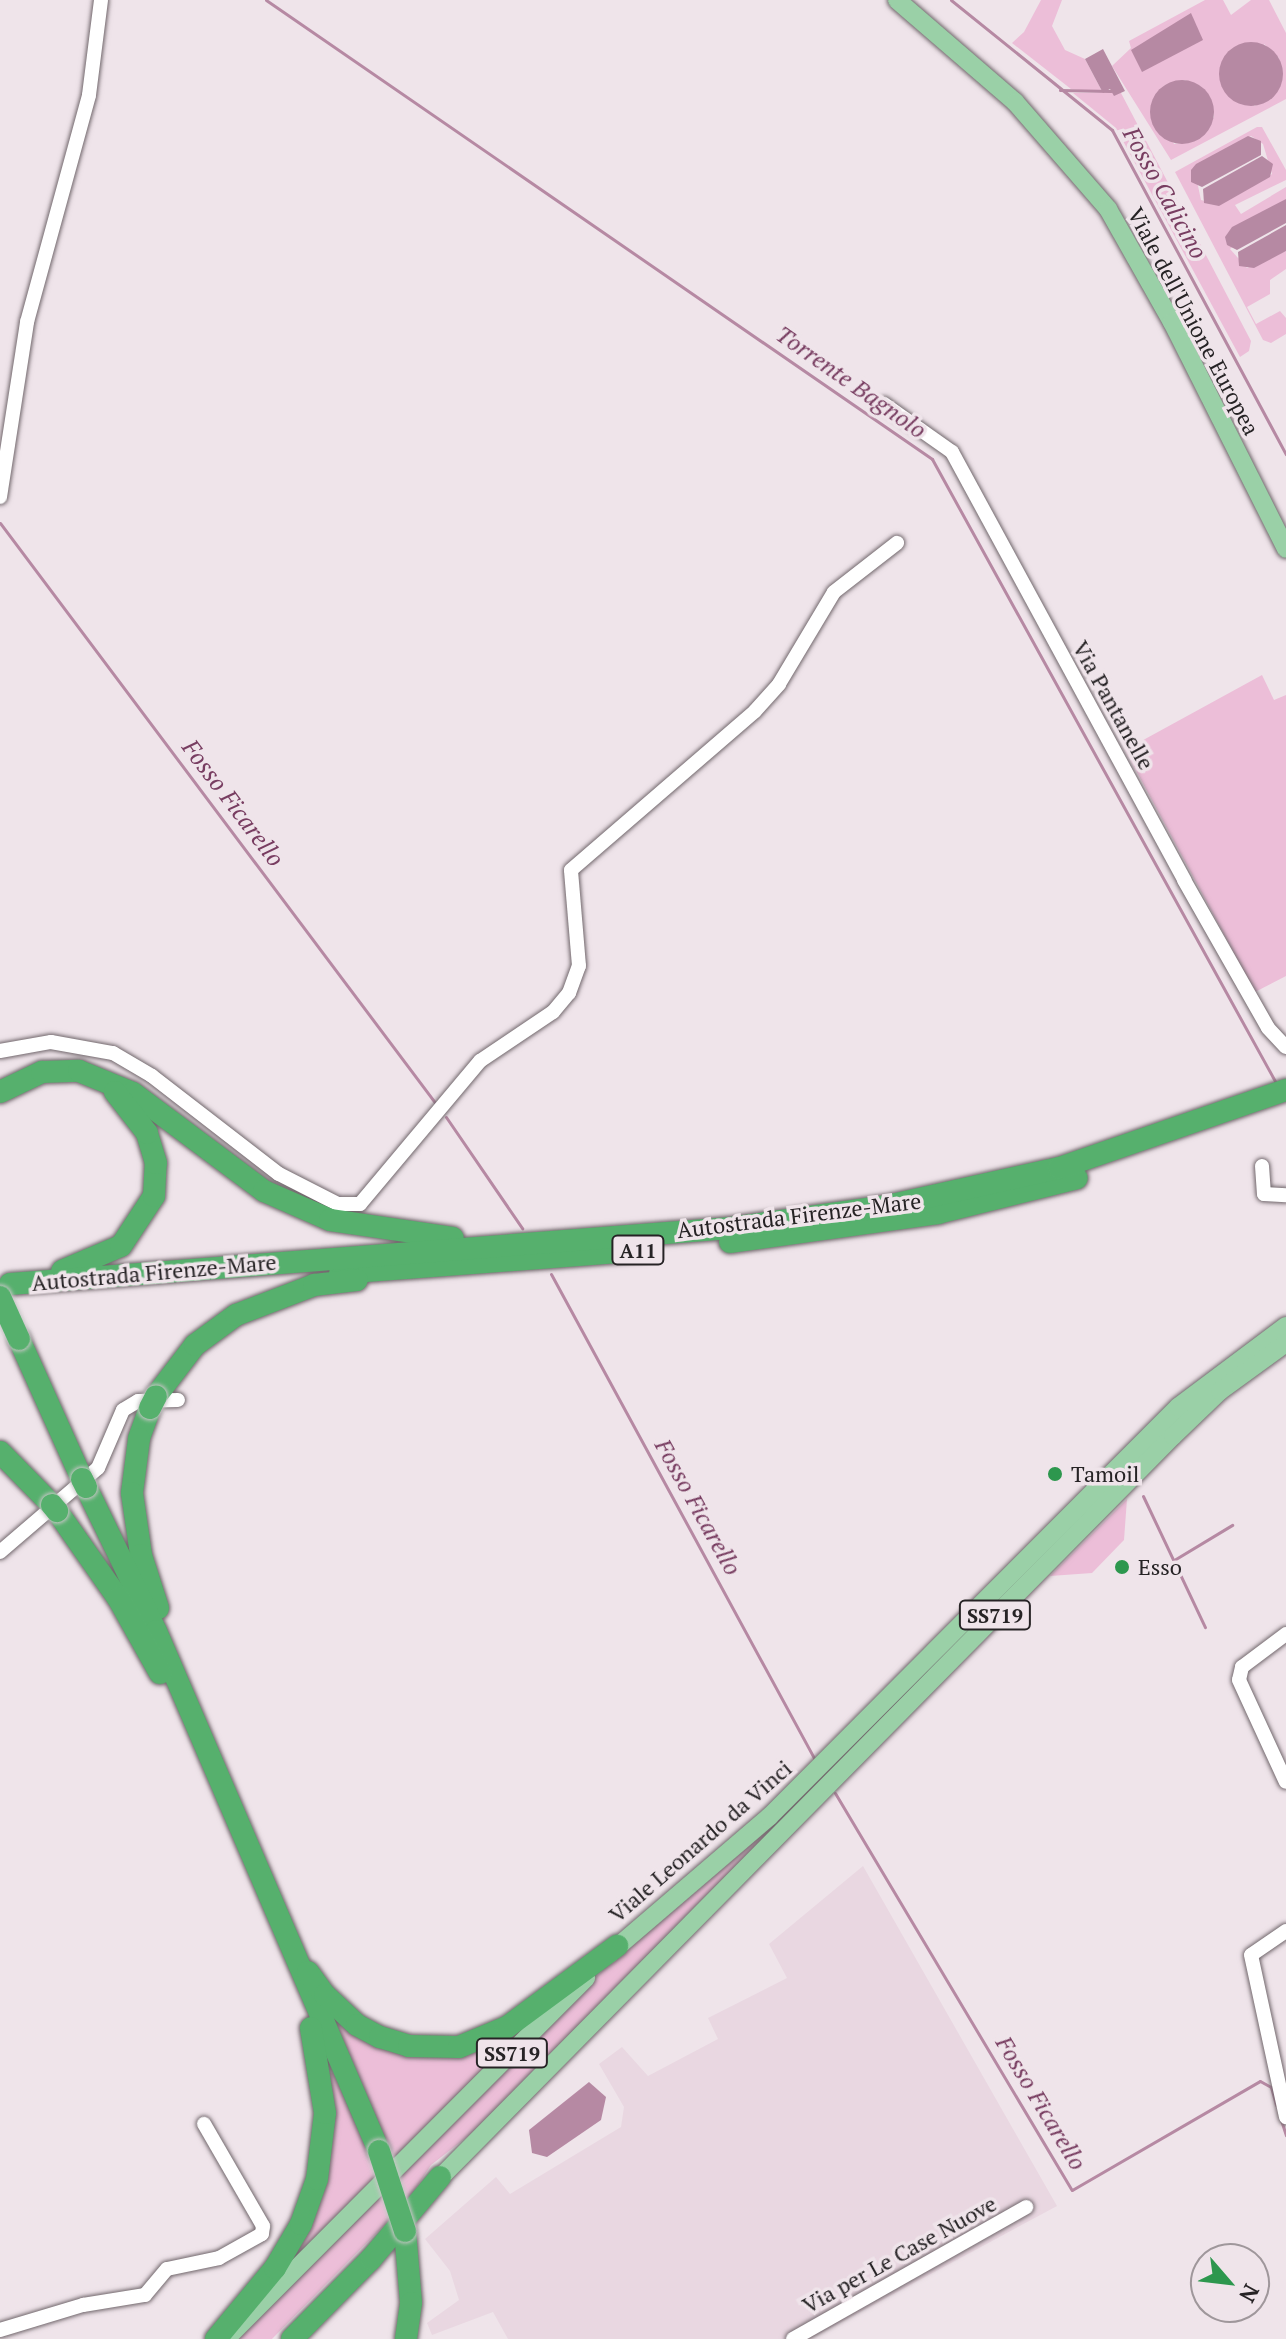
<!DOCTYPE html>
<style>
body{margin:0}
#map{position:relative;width:1286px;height:2339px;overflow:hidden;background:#efe4ea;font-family:"PT Serif",serif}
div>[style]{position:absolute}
.built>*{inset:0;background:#e9d7e1}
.green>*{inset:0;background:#ecbed8}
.water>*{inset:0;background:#b689a3}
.round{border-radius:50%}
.stream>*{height:3px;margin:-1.5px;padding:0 1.5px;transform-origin:1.5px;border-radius:1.5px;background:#b689a3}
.roads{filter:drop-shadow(0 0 2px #71676c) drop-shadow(0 0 2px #71676c)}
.minor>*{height:14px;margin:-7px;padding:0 7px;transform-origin:7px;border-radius:7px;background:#fff}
.major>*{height:18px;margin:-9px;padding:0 9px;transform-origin:9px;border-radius:9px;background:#9ad0a7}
.highway>*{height:22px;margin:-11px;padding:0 11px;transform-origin:11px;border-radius:11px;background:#56b06d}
.bridges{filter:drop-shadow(0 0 2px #c7c6c6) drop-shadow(0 0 2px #c7c6c6)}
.highway-bridge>*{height:22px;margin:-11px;padding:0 11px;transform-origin:11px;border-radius:11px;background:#56b06d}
.dots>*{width:22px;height:22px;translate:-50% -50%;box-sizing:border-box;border:4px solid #efe4ea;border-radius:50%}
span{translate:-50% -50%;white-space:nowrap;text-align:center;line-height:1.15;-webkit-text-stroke:7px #efe4ea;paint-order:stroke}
.shield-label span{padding:2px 6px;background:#efe4ea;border:2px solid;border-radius:6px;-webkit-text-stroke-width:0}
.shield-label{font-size:20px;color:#262325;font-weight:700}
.street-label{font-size:22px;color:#262325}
.poi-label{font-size:22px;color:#262325}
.left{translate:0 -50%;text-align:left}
.water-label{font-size:24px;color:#783d61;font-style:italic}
.north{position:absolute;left:1190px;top:2243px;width:80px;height:80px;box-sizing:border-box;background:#efe4ea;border:2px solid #9f979b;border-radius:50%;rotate:118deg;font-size:22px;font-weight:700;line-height:32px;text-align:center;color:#262325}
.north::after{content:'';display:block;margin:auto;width:28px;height:36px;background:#2d974e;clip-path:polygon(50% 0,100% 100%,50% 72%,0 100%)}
</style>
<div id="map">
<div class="built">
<div style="clip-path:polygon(863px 1866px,1057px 2206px,810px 2339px,508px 2339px,493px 2312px,432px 2335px,427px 2323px,459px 2300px,450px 2271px,425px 2239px,496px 2177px,510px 2194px,621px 2127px,624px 2107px,599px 2064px,622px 2047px,648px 2076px,718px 2039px,708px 2018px,787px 1978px,769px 1944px)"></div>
</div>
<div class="green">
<div style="clip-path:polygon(1041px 0,1062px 0,1052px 26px,1065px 50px,1085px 59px,1103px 93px,1071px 89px,1012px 43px,1024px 32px)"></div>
<div style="clip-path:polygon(evenodd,1205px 0,1223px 0,1231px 15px,1251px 0,1269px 0,1286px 33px,1286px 99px,1171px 160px,1112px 66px,1131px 48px,1129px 41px,1205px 0,1264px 44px,1279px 58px,1273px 97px,1254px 106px,1264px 44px,1205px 0,1185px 80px,1210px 97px,1214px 117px,1195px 141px,1174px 144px,1152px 101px,1165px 85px,1185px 80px)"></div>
<div style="clip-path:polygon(1112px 92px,1121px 93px,1251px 341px,1249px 351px,1240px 357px,1116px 128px,1073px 93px)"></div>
<div style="clip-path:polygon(evenodd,1257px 127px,1262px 127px,1286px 170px,1286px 180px,1235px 205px,1241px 214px,1286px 187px,1286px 199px,1230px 249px,1247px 268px,1286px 251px,1286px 269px,1270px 280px,1270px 294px,1247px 307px,1256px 324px,1280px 311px,1286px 318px,1286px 334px,1271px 343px,1263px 340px,1175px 172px,1257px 127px,1251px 136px,1263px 144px,1272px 174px,1219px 205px,1201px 200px,1194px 167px,1251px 136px)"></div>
<div style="clip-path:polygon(1262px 675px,1274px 700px,1286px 695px,1286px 976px,1255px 992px,1125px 750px)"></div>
<div style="clip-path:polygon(1160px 1440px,490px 2119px,431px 2165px,407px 2202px,272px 2339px,236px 2339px,641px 1932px,905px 1691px)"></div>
<div style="clip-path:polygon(1127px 1499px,1124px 1540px,1092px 1573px,1050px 1576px)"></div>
<div style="clip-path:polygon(332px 2016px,367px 2041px,510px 2034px,514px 2040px,279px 2278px,298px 2242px,324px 2072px,333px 2073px,370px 2152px)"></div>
</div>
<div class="water">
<div style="clip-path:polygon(1191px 13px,1203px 40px,1142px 72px,1131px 50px)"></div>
<div class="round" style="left:1219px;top:42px;width:64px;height:64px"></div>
<div style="clip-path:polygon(1103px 49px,1125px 91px,1114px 96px,1110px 89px,1103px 93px,1085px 59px)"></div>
<div class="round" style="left:1150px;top:80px;width:64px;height:64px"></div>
<div style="clip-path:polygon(1248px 136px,1261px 141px,1261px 155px,1202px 187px,1191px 182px,1191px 170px,1196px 164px)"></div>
<div style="clip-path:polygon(1262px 156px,1273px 164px,1270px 177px,1219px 206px,1204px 203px,1203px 189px)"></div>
<div style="clip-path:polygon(1286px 199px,1286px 223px,1237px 250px,1227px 245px,1225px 237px,1232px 227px)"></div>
<div style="clip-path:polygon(1286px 225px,1286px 251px,1254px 268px,1239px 266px,1238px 252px)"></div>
<div style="clip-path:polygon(589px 2082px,606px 2097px,601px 2120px,547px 2157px,532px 2153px,529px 2130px)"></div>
</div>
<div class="stream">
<div style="left:266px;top:0;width:809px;rotate:34.57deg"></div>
<div style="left:932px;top:459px;width:713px;rotate:61.13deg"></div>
<div style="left:951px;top:0;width:207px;rotate:38.9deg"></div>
<div style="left:1112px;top:130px;width:368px;rotate:61.8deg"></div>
<div style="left:1060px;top:90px;width:51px;rotate:1.1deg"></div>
<div style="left:0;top:523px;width:726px;rotate:53.11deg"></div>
<div style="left:446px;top:1117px;width:135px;rotate:55.6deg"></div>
<div style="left:551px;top:1274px;width:551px;rotate:61.48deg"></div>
<div style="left:1143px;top:1496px;width:145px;rotate:64.7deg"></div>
<div style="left:1174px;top:1560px;width:68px;rotate:-31.1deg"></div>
<div style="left:835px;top:1793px;width:462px;rotate:59.2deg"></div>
<div style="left:1072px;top:2190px;width:217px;rotate:-30.1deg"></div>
<div style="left:1260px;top:2081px;width:13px;rotate:29deg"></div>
<div style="left:1271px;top:2087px;width:19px;rotate:74deg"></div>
<div style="left:1281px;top:2120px;width:16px;rotate:72deg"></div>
</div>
<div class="roads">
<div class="minor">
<div style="left:884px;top:404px;width:83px;rotate:35.2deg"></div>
<div style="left:952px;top:452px;width:487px;rotate:61.5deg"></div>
<div style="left:1184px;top:880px;width:170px;rotate:60.4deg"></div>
<div style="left:1268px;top:1028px;width:26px;rotate:47deg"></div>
<div style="left:0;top:497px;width:177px;rotate:-81.2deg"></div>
<div style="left:27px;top:322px;width:235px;rotate:-74.7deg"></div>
<div style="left:89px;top:95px;width:96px;rotate:-82.8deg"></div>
<div style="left:0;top:1051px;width:52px;rotate:-10deg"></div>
<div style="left:51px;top:1042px;width:63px;rotate:10.1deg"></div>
<div style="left:113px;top:1053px;width:45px;rotate:30.5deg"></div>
<div style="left:152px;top:1076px;width:160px;rotate:37.7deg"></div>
<div style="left:279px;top:1174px;width:66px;rotate:27deg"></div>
<div style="left:338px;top:1204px;width:22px"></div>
<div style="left:360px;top:1204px;width:187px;rotate:-50deg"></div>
<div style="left:480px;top:1061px;width:88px;rotate:-33.9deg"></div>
<div style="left:553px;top:1012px;width:25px;rotate:-50deg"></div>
<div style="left:569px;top:993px;width:29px;rotate:-70deg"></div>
<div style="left:579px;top:966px;width:96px;rotate:-94.8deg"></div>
<div style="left:571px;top:870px;width:243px;rotate:-40.8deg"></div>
<div style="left:755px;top:711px;width:36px;rotate:-48deg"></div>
<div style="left:779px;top:684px;width:107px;rotate:-59.1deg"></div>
<div style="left:834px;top:592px;width:80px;rotate:-37.9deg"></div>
<div style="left:1262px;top:1166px;width:28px;rotate:86deg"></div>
<div style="left:1264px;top:1194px;width:22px;rotate:3deg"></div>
<div style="left:0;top:1552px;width:129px;rotate:-40.6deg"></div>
<div style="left:98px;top:1468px;width:63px;rotate:-66.7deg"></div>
<div style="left:123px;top:1410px;width:17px;rotate:-31deg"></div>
<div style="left:138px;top:1401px;width:40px;rotate:-1.4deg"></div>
<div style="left:1286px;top:1634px;width:55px;rotate:143.1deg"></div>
<div style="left:1242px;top:1667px;width:13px;rotate:103deg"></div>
<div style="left:1239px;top:1680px;width:112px;rotate:65.3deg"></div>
<div style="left:1286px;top:1931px;width:42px;rotate:145.6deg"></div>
<div style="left:1251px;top:1955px;width:166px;rotate:77.8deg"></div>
<div style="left:0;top:2330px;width:87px;rotate:-16.8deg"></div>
<div style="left:83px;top:2305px;width:63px;rotate:-9.2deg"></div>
<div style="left:145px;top:2295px;width:34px;rotate:-50deg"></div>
<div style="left:167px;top:2269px;width:53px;rotate:-11.9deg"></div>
<div style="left:219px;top:2258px;width:49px;rotate:-29.2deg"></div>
<div style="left:262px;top:2234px;width:8px;rotate:-83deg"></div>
<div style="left:263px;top:2226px;width:118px;rotate:-120deg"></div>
<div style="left:793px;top:2339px;width:268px;rotate:-29.5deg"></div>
</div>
<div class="major">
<div style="left:897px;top:0;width:156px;rotate:40.8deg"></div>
<div style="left:1015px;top:102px;width:142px;rotate:49deg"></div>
<div style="left:1108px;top:209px;width:130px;rotate:60.5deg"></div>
<div style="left:1172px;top:322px;width:254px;rotate:63.3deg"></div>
<div style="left:609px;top:1954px;width:211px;rotate:-40.6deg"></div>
<div style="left:769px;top:1817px;width:579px;rotate:-45.07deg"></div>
<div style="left:1178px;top:1407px;width:135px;rotate:-36.9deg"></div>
<div style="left:432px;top:2186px;width:1054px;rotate:-45.35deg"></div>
<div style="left:1173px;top:1436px;width:65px;rotate:-43.8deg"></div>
<div style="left:1220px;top:1391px;width:82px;rotate:-36deg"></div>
<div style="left:231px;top:2334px;width:503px;rotate:-45.08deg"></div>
</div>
<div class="highway">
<div style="left:0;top:1092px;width:47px;rotate:-25.5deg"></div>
<div style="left:42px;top:1072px;width:37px;rotate:-2deg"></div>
<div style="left:79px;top:1071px;width:58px;rotate:22.2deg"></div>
<div style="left:133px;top:1093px;width:164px;rotate:36.8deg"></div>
<div style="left:264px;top:1191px;width:72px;rotate:23.7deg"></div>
<div style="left:330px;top:1220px;width:124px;rotate:8.3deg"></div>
<div style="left:730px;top:1242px;width:210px;rotate:-7.9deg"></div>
<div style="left:938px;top:1213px;width:143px;rotate:-14.1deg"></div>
<div style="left:62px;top:1271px;width:64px;rotate:-23deg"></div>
<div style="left:121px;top:1246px;width:60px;rotate:-56.6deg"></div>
<div style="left:154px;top:1196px;width:33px;rotate:-87deg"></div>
<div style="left:156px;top:1163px;width:31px;rotate:-107deg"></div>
<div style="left:147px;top:1133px;width:52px;rotate:-128deg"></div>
<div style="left:340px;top:1273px;width:305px;rotate:-4.3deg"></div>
<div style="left:10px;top:1284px;width:723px;rotate:-4.44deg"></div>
<div style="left:731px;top:1228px;width:158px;rotate:-8deg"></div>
<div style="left:887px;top:1206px;width:176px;rotate:-12.5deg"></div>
<div style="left:1059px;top:1168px;width:240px;rotate:-19deg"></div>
<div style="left:19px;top:1339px;width:154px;rotate:65.8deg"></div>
<div style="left:156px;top:1396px;width:64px;rotate:-52.6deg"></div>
<div style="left:195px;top:1345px;width:51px;rotate:-36.2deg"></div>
<div style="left:236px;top:1315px;width:84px;rotate:-21deg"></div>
<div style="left:314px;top:1285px;width:43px;rotate:-6.6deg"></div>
<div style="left:150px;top:1408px;width:33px;rotate:110deg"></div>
<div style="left:139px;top:1439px;width:54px;rotate:97.4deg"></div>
<div style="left:132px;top:1493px;width:63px;rotate:81.7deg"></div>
<div style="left:141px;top:1555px;width:56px;rotate:72.2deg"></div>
<div style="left:0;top:1452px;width:74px;rotate:45.5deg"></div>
<div style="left:86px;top:1487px;width:160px;rotate:64.1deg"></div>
<div style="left:156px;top:1631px;width:566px;rotate:66.79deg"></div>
<div style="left:57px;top:1511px;width:106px;rotate:55deg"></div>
<div style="left:118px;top:1598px;width:86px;rotate:60.8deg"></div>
<div style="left:308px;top:1972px;width:29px;rotate:54deg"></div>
<div style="left:325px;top:1995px;width:44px;rotate:43.2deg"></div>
<div style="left:357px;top:2025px;width:26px;rotate:28deg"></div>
<div style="left:380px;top:2037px;width:30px;rotate:17deg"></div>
<div style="left:409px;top:2046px;width:50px;rotate:1.1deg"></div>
<div style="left:459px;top:2047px;width:52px;rotate:-22.6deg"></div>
<div style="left:507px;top:2027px;width:137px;rotate:-36.4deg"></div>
<div style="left:405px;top:2231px;width:72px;rotate:85.2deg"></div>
<div style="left:411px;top:2303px;width:36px;rotate:98deg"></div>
<div style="left:216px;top:2339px;width:92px;rotate:-50.3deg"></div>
<div style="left:275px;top:2268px;width:51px;rotate:-59.4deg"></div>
<div style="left:301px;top:2224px;width:48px;rotate:-70.4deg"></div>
<div style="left:317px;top:2179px;width:66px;rotate:-83.1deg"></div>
<div style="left:325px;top:2113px;width:86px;rotate:-99.4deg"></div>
<div style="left:292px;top:2339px;width:112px;rotate:-45.4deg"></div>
<div style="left:371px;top:2259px;width:107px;rotate:-49.9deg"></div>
</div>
</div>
<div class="bridges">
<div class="highway-bridge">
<div style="left:0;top:1297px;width:46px;rotate:65.7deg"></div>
<div style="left:150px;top:1408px;width:13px;rotate:-63deg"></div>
<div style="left:82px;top:1479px;width:9px;rotate:63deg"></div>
<div style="left:52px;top:1505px;width:8px;rotate:50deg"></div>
<div style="left:379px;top:2151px;width:84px;rotate:72deg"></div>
</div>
</div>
<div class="dots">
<div style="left:1055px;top:1474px;background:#2d974e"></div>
<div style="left:1122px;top:1567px;background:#2d974e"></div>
</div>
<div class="shield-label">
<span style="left:638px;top:1250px">A11</span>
<span style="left:995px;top:1615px">SS719</span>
<span style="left:512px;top:2053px">SS719</span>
</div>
<div class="street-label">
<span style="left:1194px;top:321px;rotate:62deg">Viale dell'Unione Europea</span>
<span style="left:1114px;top:705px;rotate:61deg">Via Pantanelle</span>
<span style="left:799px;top:1215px;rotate:-7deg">Autostrada Firenze-Mare</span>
<span style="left:154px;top:1272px;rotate:-5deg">Autostrada Firenze-Mare</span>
<span style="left:700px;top:1841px;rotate:-41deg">Viale Leonardo da Vinci</span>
<span style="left:899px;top:2254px;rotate:-29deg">Via per Le Case Nuove</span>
</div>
<div class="poi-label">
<span class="left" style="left:1071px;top:1474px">Tamoil</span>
<span class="left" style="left:1138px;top:1567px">Esso</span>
</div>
<div class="water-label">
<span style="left:1165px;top:193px;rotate:61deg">Fosso Calicino</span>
<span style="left:851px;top:382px;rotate:35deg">Torrente Bagnolo</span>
<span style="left:233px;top:803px;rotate:53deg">Fosso Ficarello</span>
<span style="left:698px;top:1507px;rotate:61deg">Fosso Ficarello</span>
<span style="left:1041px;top:2103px;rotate:59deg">Fosso Ficarello</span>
</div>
<div class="north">N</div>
</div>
